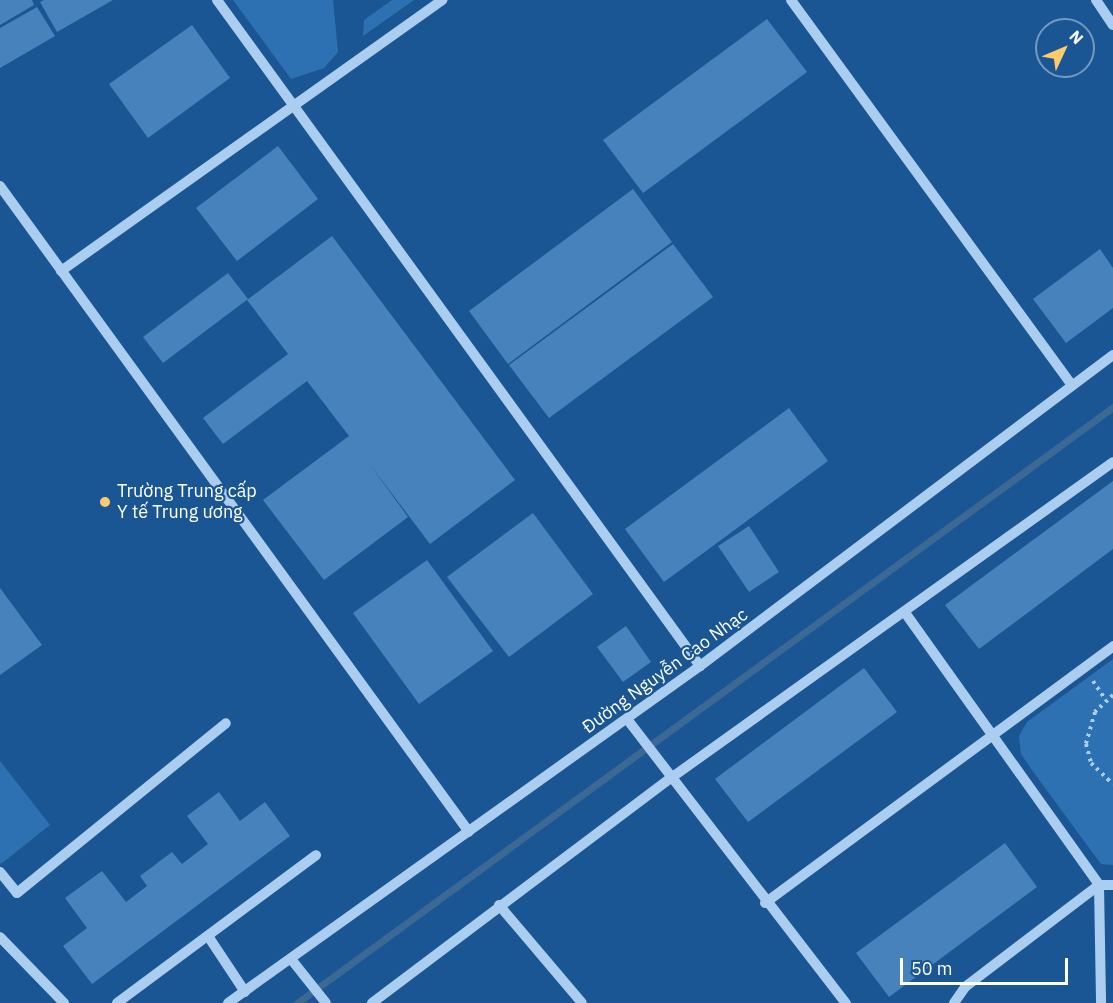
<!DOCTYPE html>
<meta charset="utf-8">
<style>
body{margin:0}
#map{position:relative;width:1113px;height:1003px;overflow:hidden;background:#1a5694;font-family:"IBM Plex Sans",sans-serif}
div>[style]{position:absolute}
.green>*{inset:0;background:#2d71b3}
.stream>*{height:7px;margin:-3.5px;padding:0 3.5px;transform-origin:3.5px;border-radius:3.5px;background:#3c6894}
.building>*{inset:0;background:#4782bd}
.path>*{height:4px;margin-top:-2px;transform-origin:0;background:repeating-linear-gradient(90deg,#abcef0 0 3px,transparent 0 7.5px)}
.minor>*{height:10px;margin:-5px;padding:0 5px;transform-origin:5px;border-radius:5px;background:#abcef0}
.dots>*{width:16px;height:16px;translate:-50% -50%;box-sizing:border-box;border:3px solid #1a5694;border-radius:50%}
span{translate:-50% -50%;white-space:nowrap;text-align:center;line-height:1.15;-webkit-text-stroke:4.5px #1a5694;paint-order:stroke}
.poi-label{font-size:18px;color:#fff}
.left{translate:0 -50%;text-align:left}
.street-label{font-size:18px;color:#fff}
.north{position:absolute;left:1035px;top:18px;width:60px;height:60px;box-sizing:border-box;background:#1a5694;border:2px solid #769abf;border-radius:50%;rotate:46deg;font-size:16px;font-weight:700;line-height:24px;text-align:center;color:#fff}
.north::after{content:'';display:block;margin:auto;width:21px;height:27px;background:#ffcb6a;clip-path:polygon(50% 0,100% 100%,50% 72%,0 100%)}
.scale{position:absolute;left:900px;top:958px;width:168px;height:27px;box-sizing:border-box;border:3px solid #fff;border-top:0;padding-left:8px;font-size:18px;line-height:21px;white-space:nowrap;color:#fff;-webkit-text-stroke:4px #1a5694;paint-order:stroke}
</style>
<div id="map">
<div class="green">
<div style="clip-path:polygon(233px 0,333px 0,338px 52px,324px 68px,291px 79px)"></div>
<div style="clip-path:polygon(392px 0,414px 0,363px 36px,364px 20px)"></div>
<div style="clip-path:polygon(1113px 659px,1113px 865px,1101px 864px,1034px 773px,1021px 754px,1019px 736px,1027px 722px)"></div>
<div style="clip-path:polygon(0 761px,50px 825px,1px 864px,0 863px)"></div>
</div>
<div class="stream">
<div style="left:297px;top:1003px;width:1010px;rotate:-36.14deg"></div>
</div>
<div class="building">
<div style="clip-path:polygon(0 0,32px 0,34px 5px,0 25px)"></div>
<div style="clip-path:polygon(44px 0,113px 0,57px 32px,40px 2px)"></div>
<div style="clip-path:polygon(37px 7px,55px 36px,0 68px,0 28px)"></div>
<div style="clip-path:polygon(767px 19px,807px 72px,643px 193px,603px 140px)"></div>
<div style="clip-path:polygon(192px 25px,230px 78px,148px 138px,109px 84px)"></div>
<div style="clip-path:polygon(278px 146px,318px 199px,237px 261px,196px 208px)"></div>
<div style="clip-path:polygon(633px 189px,672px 242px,508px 364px,469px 311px)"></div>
<div style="clip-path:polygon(332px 236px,515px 480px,430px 544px,368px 462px,408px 517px,324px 580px,263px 500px,349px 436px,307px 381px,223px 444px,203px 418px,288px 354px,247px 300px)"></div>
<div style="clip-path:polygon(673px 244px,713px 297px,549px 418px,509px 365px)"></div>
<div style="clip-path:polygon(1100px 249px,1113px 268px,1113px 308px,1066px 343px,1033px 299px)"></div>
<div style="clip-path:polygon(228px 273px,248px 299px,163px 363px,143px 337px)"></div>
<div style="clip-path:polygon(789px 408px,828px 461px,664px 582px,625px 529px)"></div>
<div style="clip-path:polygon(1113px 481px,1113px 549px,979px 649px,945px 605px)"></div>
<div style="clip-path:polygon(533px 513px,593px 594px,509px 657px,447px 577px)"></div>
<div style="clip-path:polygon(749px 526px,779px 572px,749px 592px,718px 546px)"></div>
<div style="clip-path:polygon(427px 560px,493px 651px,419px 704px,353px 613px)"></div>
<div style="clip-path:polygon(0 588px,42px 645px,0 675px)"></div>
<div style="clip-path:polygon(626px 626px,651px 662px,623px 682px,597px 647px)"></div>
<div style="clip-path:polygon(864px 668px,897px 712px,748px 822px,715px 779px)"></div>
<div style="clip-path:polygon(219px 792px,240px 821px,265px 802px,290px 836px,92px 984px,63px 946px,87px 928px,65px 898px,102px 871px,126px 902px,147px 886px,140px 876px,172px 852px,182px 864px,208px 844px,187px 816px)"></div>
<div style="clip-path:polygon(1005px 843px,1037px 887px,889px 997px,856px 953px)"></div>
</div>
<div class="path">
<div style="left:1093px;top:681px;width:23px;rotate:56deg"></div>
<div style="left:1113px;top:695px;width:25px;rotate:137deg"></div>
<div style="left:1095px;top:712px;width:33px;rotate:106deg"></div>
<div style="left:1086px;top:744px;width:20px;rotate:75deg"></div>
<div style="left:1091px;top:763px;width:30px;rotate:44deg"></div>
</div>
<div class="minor">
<div style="left:217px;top:0;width:823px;rotate:54.05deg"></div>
<div style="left:791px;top:0;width:477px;rotate:53.9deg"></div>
<div style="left:1096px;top:0;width:30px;rotate:56deg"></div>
<div style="left:0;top:186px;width:798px;rotate:54.02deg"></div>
<div style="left:61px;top:271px;width:468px;rotate:-35.4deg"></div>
<div style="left:906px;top:614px;width:333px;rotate:54.5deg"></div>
<div style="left:1099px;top:885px;width:118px;rotate:89deg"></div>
<div style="left:627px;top:719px;width:359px;rotate:52.4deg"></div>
<div style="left:0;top:872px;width:27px;rotate:51deg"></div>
<div style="left:17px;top:893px;width:269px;rotate:-39.1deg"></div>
<div style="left:765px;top:903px;width:433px;rotate:-36.4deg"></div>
<div style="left:499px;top:905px;width:128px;rotate:49.7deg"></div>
<div style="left:208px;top:936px;width:67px;rotate:56.5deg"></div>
<div style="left:0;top:937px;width:92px;rotate:45.9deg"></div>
<div style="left:291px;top:959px;width:56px;rotate:51.5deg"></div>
<div style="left:117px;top:1003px;width:248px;rotate:-36.6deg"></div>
<div style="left:228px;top:1003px;width:580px;rotate:-35.53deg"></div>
<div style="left:700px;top:666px;width:517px;rotate:-36.98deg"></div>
<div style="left:372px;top:1003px;width:374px;rotate:-37deg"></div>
<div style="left:671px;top:778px;width:543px;rotate:-35.56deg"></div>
<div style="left:954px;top:1003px;width:19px;rotate:-55deg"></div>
<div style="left:965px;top:987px;width:168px;rotate:-37.3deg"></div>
<div style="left:1099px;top:885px;width:14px"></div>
</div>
<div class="dots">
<div style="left:105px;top:502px;background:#ffcb6a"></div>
</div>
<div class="poi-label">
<span class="left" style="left:117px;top:502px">Trường Trung cấp<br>Y tế Trung ương</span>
</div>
<div class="street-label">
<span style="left:665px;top:671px;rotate:-36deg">Đường Nguyễn Cao Nhạc</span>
</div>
<div class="north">N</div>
<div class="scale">50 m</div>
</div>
